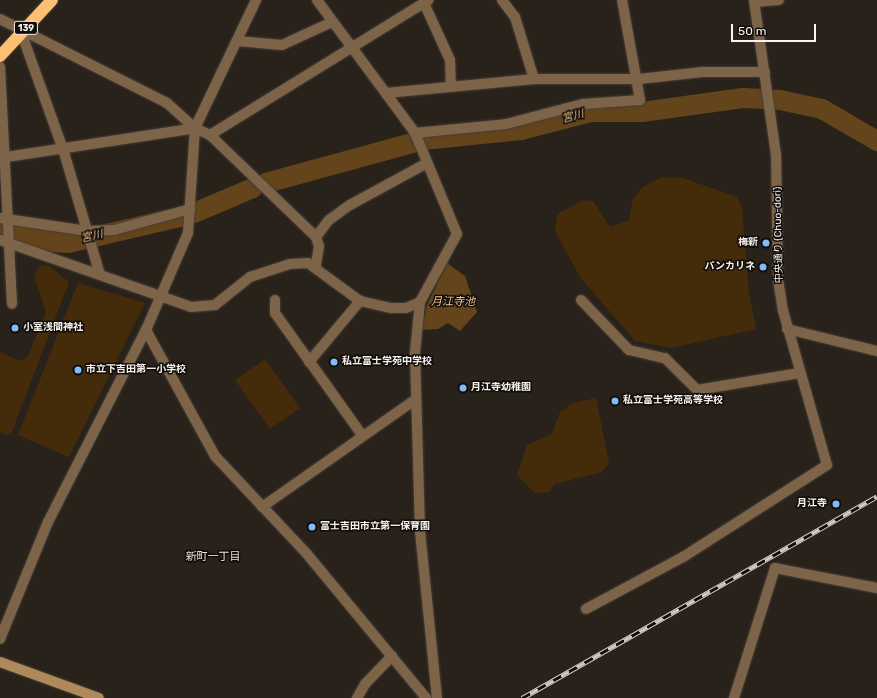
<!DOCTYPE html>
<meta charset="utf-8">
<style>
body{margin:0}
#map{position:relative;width:877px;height:698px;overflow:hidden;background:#29221a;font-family:Rubik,"Noto Sans JP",sans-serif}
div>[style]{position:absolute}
.green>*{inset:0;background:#442b09}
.water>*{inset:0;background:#63441b}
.river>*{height:20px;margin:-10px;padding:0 10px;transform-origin:10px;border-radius:10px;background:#63441b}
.roads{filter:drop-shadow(0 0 1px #463f38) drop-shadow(0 0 1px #463f38)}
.street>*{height:10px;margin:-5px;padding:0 5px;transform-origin:5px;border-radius:5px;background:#7d6448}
.secondary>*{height:10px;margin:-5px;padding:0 5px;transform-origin:5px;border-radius:5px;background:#b0895a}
.highway>*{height:12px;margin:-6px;padding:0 6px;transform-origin:6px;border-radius:6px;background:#fdbf73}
.rail>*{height:4.5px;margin-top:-2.25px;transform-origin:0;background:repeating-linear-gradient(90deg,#0f0c09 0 9px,#cfcac4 0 18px);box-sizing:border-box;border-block:1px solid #cfcac4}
.dots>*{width:11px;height:11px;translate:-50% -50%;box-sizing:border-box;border:2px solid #0f0c09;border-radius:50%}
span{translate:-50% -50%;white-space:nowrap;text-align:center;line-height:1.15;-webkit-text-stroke:3px #0f0c09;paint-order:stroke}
.shield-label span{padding:1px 3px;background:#0f0c09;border:1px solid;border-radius:3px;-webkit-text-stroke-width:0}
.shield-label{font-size:9px;color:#f8f3ee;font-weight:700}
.street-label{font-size:10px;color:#f8f3ee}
.poi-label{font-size:10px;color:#f8f3ee;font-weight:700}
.right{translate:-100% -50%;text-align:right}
.left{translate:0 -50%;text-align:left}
.water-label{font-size:11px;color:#f5c68f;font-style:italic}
.neighbourhood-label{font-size:11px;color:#e8ded4}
.scale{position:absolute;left:731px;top:24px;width:85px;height:18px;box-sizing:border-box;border:2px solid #f8f3ee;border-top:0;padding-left:5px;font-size:12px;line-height:14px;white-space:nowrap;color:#f8f3ee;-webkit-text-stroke:3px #0f0c09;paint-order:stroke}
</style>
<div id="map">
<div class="green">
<div style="clip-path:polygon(662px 177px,683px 178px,737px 197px,742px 208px,749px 293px,756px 329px,671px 348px,635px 341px,580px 277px,555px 231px,557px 214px,583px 200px,593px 201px,610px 227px,629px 220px,633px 199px,643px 187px)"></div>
<div style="clip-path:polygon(40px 265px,49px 266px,69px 282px,12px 432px,7px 435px,0 432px,0 352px,19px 361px,28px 356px,46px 312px,34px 275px)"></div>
<div style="clip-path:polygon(78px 283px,145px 303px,69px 457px,18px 435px)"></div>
<div style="clip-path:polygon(265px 359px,300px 408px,270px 429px,235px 380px)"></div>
<div style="clip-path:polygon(596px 398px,609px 463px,602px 472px,555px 484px,549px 492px,535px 493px,517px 475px,527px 445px,552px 434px,560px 412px,572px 403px)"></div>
</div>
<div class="water">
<div style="clip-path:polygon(447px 263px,465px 276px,477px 312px,460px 331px,448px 323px,438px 329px,422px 330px,427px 305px)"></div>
</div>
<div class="river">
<div style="left:266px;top:183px;width:163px;rotate:-15.3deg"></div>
<div style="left:423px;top:140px;width:99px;rotate:-5.8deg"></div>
<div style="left:521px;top:130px;width:72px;rotate:-14.4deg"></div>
<div style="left:591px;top:112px;width:51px"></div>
<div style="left:642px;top:112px;width:102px;rotate:-7.9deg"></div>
<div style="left:743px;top:98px;width:37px;rotate:3deg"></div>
<div style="left:780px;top:100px;width:43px;rotate:12.1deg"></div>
<div style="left:822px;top:109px;width:64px;rotate:30.2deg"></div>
<div style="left:194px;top:213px;width:64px;rotate:-23deg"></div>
<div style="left:0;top:227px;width:56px;rotate:15.5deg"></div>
<div style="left:54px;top:242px;width:14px;rotate:4deg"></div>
<div style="left:68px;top:243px;width:119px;rotate:-13.1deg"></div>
</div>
<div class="roads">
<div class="street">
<div style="left:317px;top:0;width:165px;rotate:53.6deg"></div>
<div style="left:415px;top:133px;width:109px;rotate:67.4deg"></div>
<div style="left:457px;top:234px;width:77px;rotate:118.6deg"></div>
<div style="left:420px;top:302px;width:50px;rotate:95.7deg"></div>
<div style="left:415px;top:352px;width:179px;rotate:88.4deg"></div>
<div style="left:420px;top:531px;width:168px;rotate:84.2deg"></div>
<div style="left:502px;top:0;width:21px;rotate:53deg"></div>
<div style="left:515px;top:17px;width:65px;rotate:73deg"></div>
<div style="left:755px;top:2px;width:24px;rotate:-5deg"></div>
<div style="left:424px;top:3px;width:63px;rotate:65.5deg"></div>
<div style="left:450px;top:60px;width:26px;rotate:88deg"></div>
<div style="left:0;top:19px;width:187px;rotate:26.7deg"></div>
<div style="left:167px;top:103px;width:38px;rotate:42deg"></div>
<div style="left:195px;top:128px;width:17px;rotate:25deg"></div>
<div style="left:210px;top:135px;width:257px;rotate:-31.7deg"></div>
<div style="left:21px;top:32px;width:124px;rotate:70.3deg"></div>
<div style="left:63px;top:149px;width:131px;rotate:73.6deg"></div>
<div style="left:237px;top:41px;width:45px;rotate:5.1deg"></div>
<div style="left:282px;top:45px;width:55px;rotate:-24.7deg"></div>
<div style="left:0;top:67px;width:237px;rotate:87.1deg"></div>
<div style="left:386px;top:93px;width:149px;rotate:-5.4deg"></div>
<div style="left:534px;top:79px;width:105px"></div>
<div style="left:639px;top:79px;width:64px;rotate:-6.2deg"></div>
<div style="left:703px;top:72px;width:62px"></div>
<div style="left:415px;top:133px;width:91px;rotate:-5.6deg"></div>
<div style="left:506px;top:124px;width:80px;rotate:-14.6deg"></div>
<div style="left:583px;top:104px;width:57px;rotate:-4deg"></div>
<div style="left:640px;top:100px;width:102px;rotate:-100.2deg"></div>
<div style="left:210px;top:135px;width:147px;rotate:43.9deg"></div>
<div style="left:316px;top:237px;width:9px;rotate:72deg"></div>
<div style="left:319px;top:246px;width:19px;rotate:99deg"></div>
<div style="left:0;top:158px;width:197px;rotate:-8.7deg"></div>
<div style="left:0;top:218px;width:88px;rotate:8.5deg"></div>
<div style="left:87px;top:231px;width:27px;rotate:-2deg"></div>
<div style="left:114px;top:230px;width:79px;rotate:-15.4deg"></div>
<div style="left:316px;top:237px;width:21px;rotate:-53deg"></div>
<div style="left:329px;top:220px;width:26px;rotate:-36deg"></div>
<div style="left:350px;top:205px;width:88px;rotate:-28.6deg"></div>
<div style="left:0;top:240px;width:202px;rotate:19.3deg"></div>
<div style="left:191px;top:307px;width:24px;rotate:-5deg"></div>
<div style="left:215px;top:305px;width:45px;rotate:-38.7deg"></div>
<div style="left:250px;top:277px;width:42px;rotate:-18deg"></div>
<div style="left:290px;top:264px;width:18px;rotate:-3deg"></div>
<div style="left:308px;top:263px;width:64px;rotate:36.2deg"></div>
<div style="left:360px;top:301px;width:32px;rotate:13deg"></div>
<div style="left:391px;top:308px;width:15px"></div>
<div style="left:406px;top:308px;width:15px;rotate:-23deg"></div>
<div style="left:275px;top:300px;width:13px;rotate:90deg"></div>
<div style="left:275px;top:313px;width:150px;rotate:54.5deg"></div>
<div style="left:581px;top:300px;width:69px;rotate:46.2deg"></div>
<div style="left:629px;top:350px;width:37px;rotate:13deg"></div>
<div style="left:665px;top:358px;width:45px;rotate:45deg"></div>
<div style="left:697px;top:390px;width:104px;rotate:-9.4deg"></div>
<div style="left:787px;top:329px;width:93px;rotate:13.7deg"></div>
<div style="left:146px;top:330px;width:144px;rotate:61.3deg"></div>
<div style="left:215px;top:456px;width:134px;rotate:46.8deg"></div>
<div style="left:307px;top:554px;width:187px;rotate:50.4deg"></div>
<div style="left:309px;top:362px;width:80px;rotate:-50.1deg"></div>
<div style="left:262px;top:507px;width:188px;rotate:-35deg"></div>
<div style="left:586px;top:609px;width:110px;rotate:-28.2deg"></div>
<div style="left:683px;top:557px;width:171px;rotate:-32.6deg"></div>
<div style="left:827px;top:465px;width:160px;rotate:-105.9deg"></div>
<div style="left:783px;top:311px;width:33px;rotate:-99deg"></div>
<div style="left:778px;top:278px;width:123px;rotate:-90.9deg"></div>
<div style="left:776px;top:155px;width:157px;rotate:-98.1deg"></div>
<div style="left:0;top:639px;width:126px;rotate:-67.7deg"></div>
<div style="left:48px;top:522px;width:216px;rotate:-63deg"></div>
<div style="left:146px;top:330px;width:106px;rotate:-66.6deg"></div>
<div style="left:188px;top:233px;width:105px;rotate:-86.2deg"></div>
<div style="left:195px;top:128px;width:142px;rotate:-64.5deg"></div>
<div style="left:357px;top:698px;width:16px;rotate:-60deg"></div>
<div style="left:365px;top:684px;width:39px;rotate:-46deg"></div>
<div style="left:734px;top:698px;width:136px;rotate:-72.5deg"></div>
<div style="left:775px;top:568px;width:104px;rotate:11.1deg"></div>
</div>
<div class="secondary">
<div style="left:0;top:662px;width:105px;rotate:20deg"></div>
</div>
<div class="highway">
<div style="left:0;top:56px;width:76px;rotate:-47.1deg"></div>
</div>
</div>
<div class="rail">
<div style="left:522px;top:698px;width:408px;rotate:-29.6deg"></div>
</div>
<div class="dots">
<div style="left:766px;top:243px;background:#7ebdf9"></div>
<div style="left:763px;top:267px;background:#7ebdf9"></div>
<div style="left:15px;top:328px;background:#7ebdf9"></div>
<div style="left:334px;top:362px;background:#7ebdf9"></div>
<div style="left:78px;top:370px;background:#7ebdf9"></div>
<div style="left:463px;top:388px;background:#7ebdf9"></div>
<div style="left:615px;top:401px;background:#7ebdf9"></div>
<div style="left:836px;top:504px;background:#7ebdf9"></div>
<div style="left:312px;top:527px;background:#7ebdf9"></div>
</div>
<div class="shield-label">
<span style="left:26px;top:28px">139</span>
</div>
<div class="street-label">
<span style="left:779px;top:235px;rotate:-91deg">中央通り (Chuo-dori)</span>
</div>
<div class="poi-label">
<span class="right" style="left:758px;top:243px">梅新</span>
<span class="right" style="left:755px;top:267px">パンカリネ</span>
<span class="left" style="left:23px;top:328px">小室浅間神社</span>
<span class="left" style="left:342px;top:362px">私立富士学苑中学校</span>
<span class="left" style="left:86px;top:370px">市立下吉田第一小学校</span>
<span class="left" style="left:471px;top:388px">月江寺幼稚園</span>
<span class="left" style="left:623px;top:401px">私立富士学苑高等学校</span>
<span class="right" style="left:827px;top:504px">月江寺</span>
<span class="left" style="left:320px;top:527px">富士吉田市立第一保育園</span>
</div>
<div class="water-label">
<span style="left:573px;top:117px;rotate:-15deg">宮川</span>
<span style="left:92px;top:237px;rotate:-13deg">宮川</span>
<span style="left:453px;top:302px">月江寺池</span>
</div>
<div class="neighbourhood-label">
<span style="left:213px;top:557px">新町一丁目</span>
</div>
<div class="scale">50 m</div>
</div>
